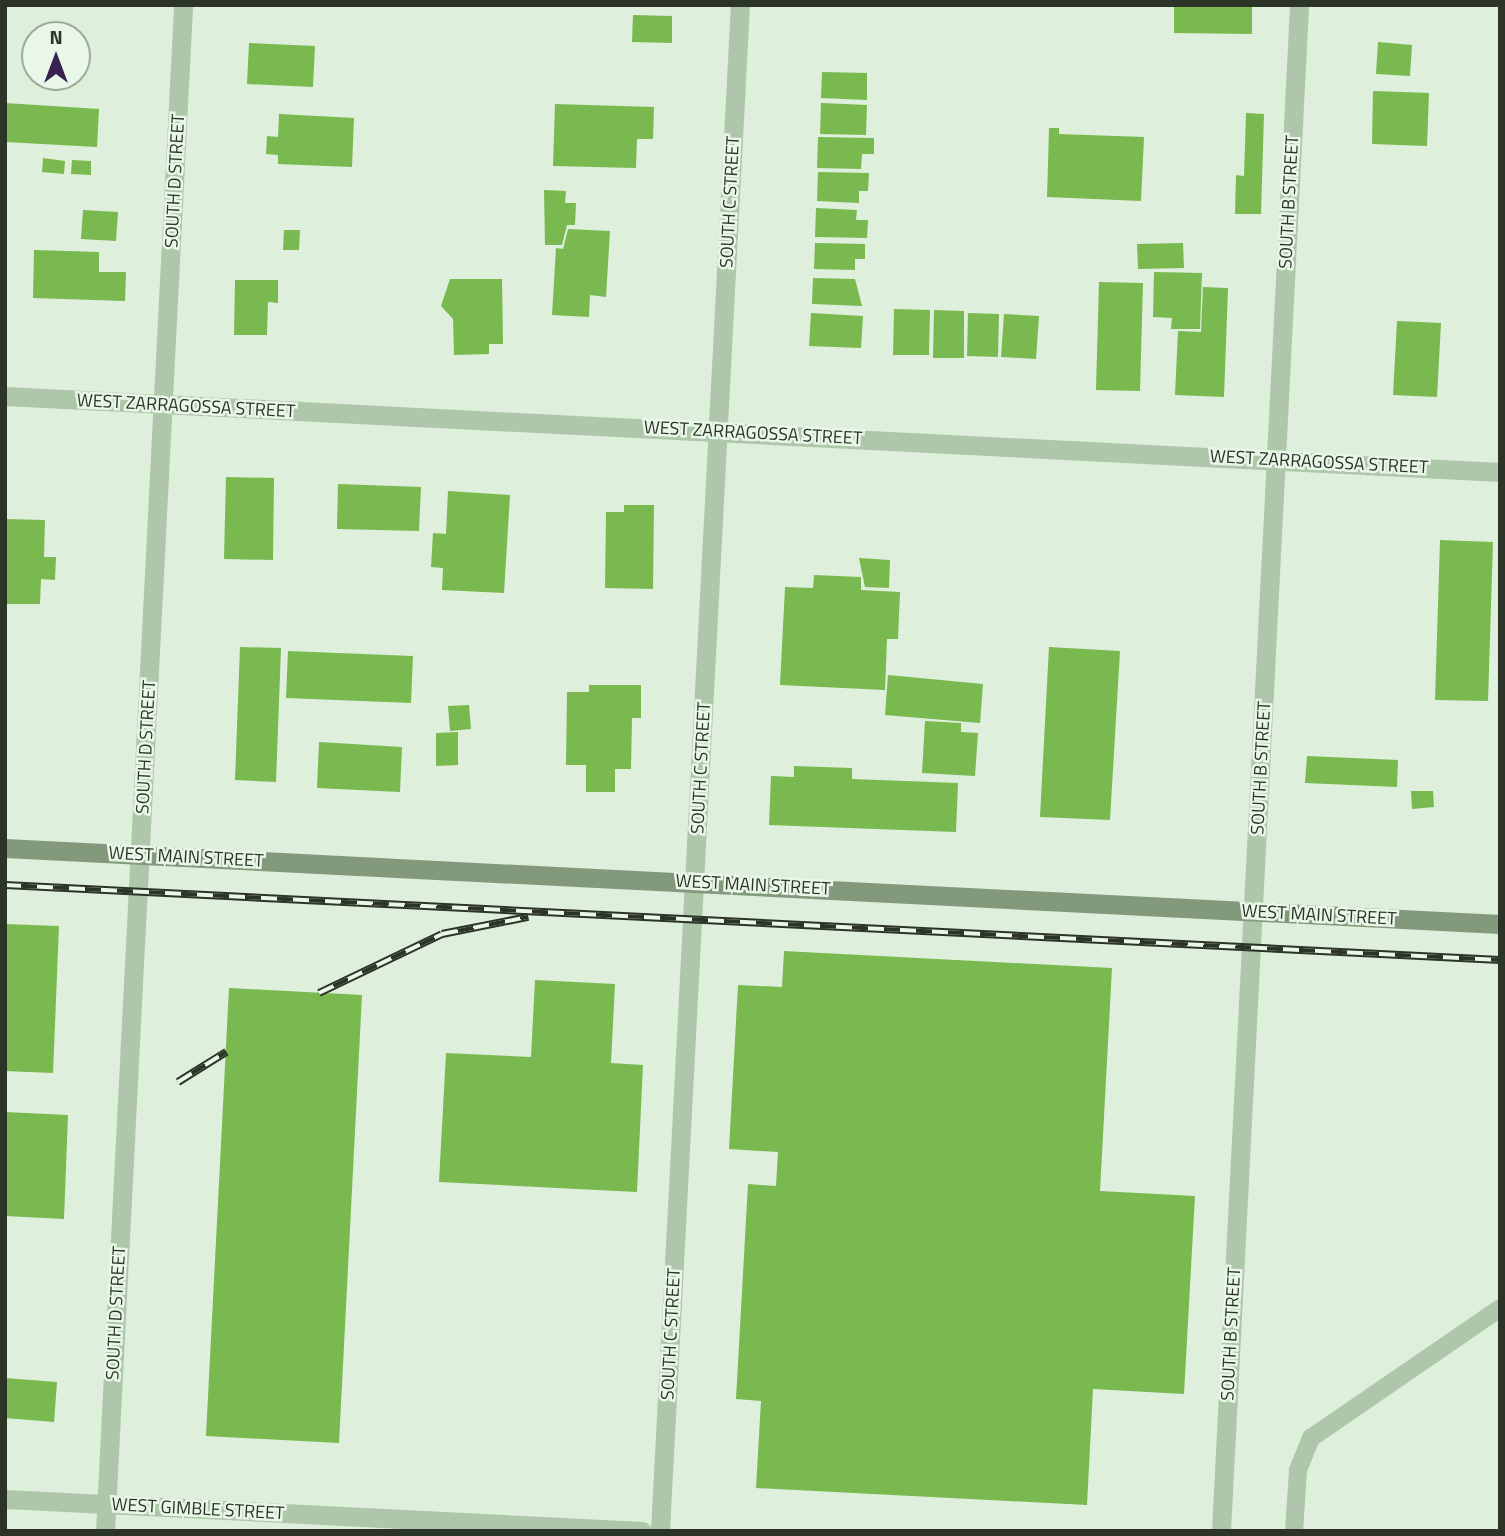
<!DOCTYPE html>
<style>
body{margin:0}
#map{position:relative;width:1505px;height:1536px;overflow:hidden;background:#deefdc;font-family:"Titillium Web",sans-serif}
div>[style]{position:absolute}
.building>*{inset:0;background:#79b950}
.service>*{height:18px;margin:-9px;padding:0 9px;transform-origin:9px;border-radius:9px;background:#aec6a9}
.minor>*{height:19px;margin:-9.5px;padding:0 9.5px;transform-origin:9.5px;border-radius:9.5px;background:#aec6a9}
.tertiary>*{height:19px;margin:-9.5px;padding:0 9.5px;transform-origin:9.5px;border-radius:9.5px;background:#aec6a9}
.secondary>*{height:19px;margin:-9.5px;padding:0 9.5px;transform-origin:9.5px;border-radius:9.5px;background:#83997b}
.rail>*{height:8px;margin-top:-4px;transform-origin:0;background:repeating-linear-gradient(90deg,#e9f7e8 0 16px,#2c3428 0 32px);box-sizing:border-box;border-block:2px solid #2c3428}
span{translate:-50% -50%;white-space:nowrap;text-align:center;line-height:1.15;-webkit-text-stroke:5px #e9f7e8;paint-order:stroke}
.street-label{font-size:18px;color:#2c3428}
.frame{position:absolute;inset:0;border:7px solid #2c3428;pointer-events:none}
.north{position:absolute;left:21px;top:21px;width:70px;height:70px;box-sizing:border-box;background:#e9f7e8;border:2px solid #9da99b;border-radius:50%;rotate:0deg;font-size:19px;font-weight:700;line-height:28px;text-align:center;color:#2c3428}
.north::after{content:'';display:block;margin:auto;width:24px;height:32px;background:#372251;clip-path:polygon(50% 0,100% 100%,50% 72%,0 100%)}
</style>
<div id="map">
<div class="building">
<div style="clip-path:polygon(1174px 5px,1252px 5px,1252px 34px,1174px 33px)"></div>
<div style="clip-path:polygon(633px 15px,672px 16px,672px 43px,632px 42px)"></div>
<div style="clip-path:polygon(1378px 42px,1412px 45px,1410px 76px,1376px 74px)"></div>
<div style="clip-path:polygon(249px 43px,315px 46px,313px 87px,247px 84px)"></div>
<div style="clip-path:polygon(822px 72px,867px 73px,867px 100px,821px 98px)"></div>
<div style="clip-path:polygon(1373px 91px,1429px 93px,1427px 146px,1372px 144px)"></div>
<div style="clip-path:polygon(5px 103px,99px 109px,97px 147px,5px 142px)"></div>
<div style="clip-path:polygon(821px 103px,867px 105px,866px 135px,820px 134px)"></div>
<div style="clip-path:polygon(555px 104px,654px 107px,653px 139px,637px 139px,636px 168px,553px 166px)"></div>
<div style="clip-path:polygon(1246px 113px,1264px 114px,1261px 214px,1235px 214px,1236px 175px,1244px 176px)"></div>
<div style="clip-path:polygon(279px 114px,354px 118px,352px 167px,278px 164px,278px 155px,266px 154px,267px 136px,278px 137px)"></div>
<div style="clip-path:polygon(1049px 128px,1059px 128px,1059px 134px,1144px 137px,1141px 201px,1047px 197px)"></div>
<div style="clip-path:polygon(818px 137px,874px 138px,874px 154px,862px 154px,861px 169px,817px 168px)"></div>
<div style="clip-path:polygon(43px 158px,65px 161px,64px 174px,42px 172px)"></div>
<div style="clip-path:polygon(72px 160px,91px 161px,91px 175px,71px 174px)"></div>
<div style="clip-path:polygon(818px 172px,869px 173px,868px 191px,859px 191px,859px 203px,817px 201px)"></div>
<div style="clip-path:polygon(544px 190px,566px 191px,565px 203px,576px 203px,575px 225px,567px 225px,562px 245px,545px 245px)"></div>
<div style="clip-path:polygon(816px 208px,857px 210px,856px 220px,868px 220px,867px 238px,815px 237px)"></div>
<div style="clip-path:polygon(83px 210px,118px 212px,116px 241px,81px 239px)"></div>
<div style="clip-path:polygon(568px 229px,610px 231px,606px 297px,590px 295px,589px 317px,552px 315px,556px 248px,563px 249px)"></div>
<div style="clip-path:polygon(284px 230px,300px 230px,299px 250px,283px 250px)"></div>
<div style="clip-path:polygon(815px 243px,865px 244px,865px 259px,855px 259px,855px 270px,814px 269px)"></div>
<div style="clip-path:polygon(1183px 243px,1184px 268px,1138px 269px,1137px 244px)"></div>
<div style="clip-path:polygon(34px 250px,99px 252px,99px 272px,126px 272px,125px 301px,33px 298px)"></div>
<div style="clip-path:polygon(1154px 272px,1202px 273px,1200px 329px,1171px 329px,1172px 318px,1153px 317px)"></div>
<div style="clip-path:polygon(813px 278px,855px 279px,862px 306px,812px 304px)"></div>
<div style="clip-path:polygon(450px 279px,502px 279px,503px 344px,489px 344px,489px 354px,454px 355px,453px 319px,441px 306px)"></div>
<div style="clip-path:polygon(235px 280px,278px 280px,278px 303px,268px 302px,267px 335px,234px 335px)"></div>
<div style="clip-path:polygon(1099px 282px,1143px 283px,1140px 391px,1096px 390px)"></div>
<div style="clip-path:polygon(1203px 287px,1228px 288px,1224px 397px,1175px 395px,1178px 331px,1201px 332px)"></div>
<div style="clip-path:polygon(894px 309px,930px 310px,929px 355px,893px 355px)"></div>
<div style="clip-path:polygon(934px 310px,964px 311px,964px 358px,933px 358px)"></div>
<div style="clip-path:polygon(811px 313px,863px 316px,861px 348px,809px 346px)"></div>
<div style="clip-path:polygon(968px 313px,999px 314px,998px 357px,967px 356px)"></div>
<div style="clip-path:polygon(1004px 314px,1039px 316px,1036px 359px,1001px 357px)"></div>
<div style="clip-path:polygon(1397px 321px,1441px 323px,1437px 397px,1393px 395px)"></div>
<div style="clip-path:polygon(226px 477px,274px 478px,273px 560px,224px 559px)"></div>
<div style="clip-path:polygon(338px 484px,421px 487px,419px 531px,337px 529px)"></div>
<div style="clip-path:polygon(448px 491px,510px 495px,504px 593px,442px 590px,443px 568px,431px 567px,433px 533px,446px 534px)"></div>
<div style="clip-path:polygon(624px 505px,654px 505px,653px 589px,605px 588px,606px 512px,624px 512px)"></div>
<div style="clip-path:polygon(5px 519px,45px 520px,44px 557px,56px 557px,55px 580px,41px 579px,40px 604px,5px 604px)"></div>
<div style="clip-path:polygon(1440px 540px,1493px 542px,1488px 701px,1435px 700px)"></div>
<div style="clip-path:polygon(859px 558px,890px 560px,889px 588px,865px 587px)"></div>
<div style="clip-path:polygon(814px 575px,861px 577px,861px 590px,900px 592px,898px 639px,887px 639px,885px 690px,780px 685px,785px 587px,813px 588px)"></div>
<div style="clip-path:polygon(240px 647px,281px 648px,276px 782px,235px 780px)"></div>
<div style="clip-path:polygon(1049px 647px,1120px 651px,1110px 820px,1040px 817px)"></div>
<div style="clip-path:polygon(288px 651px,413px 656px,411px 703px,286px 698px)"></div>
<div style="clip-path:polygon(888px 675px,983px 684px,980px 723px,885px 715px)"></div>
<div style="clip-path:polygon(589px 685px,641px 685px,641px 718px,632px 718px,631px 769px,615px 769px,615px 792px,586px 792px,586px 765px,566px 765px,567px 692px,589px 692px)"></div>
<div style="clip-path:polygon(469px 705px,471px 729px,450px 731px,448px 706px)"></div>
<div style="clip-path:polygon(925px 721px,961px 723px,961px 732px,978px 733px,975px 776px,922px 773px)"></div>
<div style="clip-path:polygon(458px 732px,458px 765px,436px 766px,436px 733px)"></div>
<div style="clip-path:polygon(319px 742px,402px 747px,400px 792px,317px 788px)"></div>
<div style="clip-path:polygon(1307px 756px,1398px 760px,1397px 787px,1305px 783px)"></div>
<div style="clip-path:polygon(794px 766px,852px 768px,852px 779px,958px 783px,956px 832px,769px 825px,771px 776px,794px 777px)"></div>
<div style="clip-path:polygon(1411px 791px,1433px 791px,1434px 807px,1412px 809px)"></div>
<div style="clip-path:polygon(5px 924px,59px 926px,53px 1073px,5px 1071px)"></div>
<div style="clip-path:polygon(784px 951px,1112px 968px,1100px 1191px,1195px 1196px,1184px 1394px,1093px 1389px,1087px 1505px,756px 1488px,761px 1401px,736px 1399px,748px 1184px,776px 1186px,778px 1152px,729px 1149px,738px 985px,782px 987px)"></div>
<div style="clip-path:polygon(535px 980px,615px 984px,611px 1063px,643px 1065px,637px 1192px,439px 1182px,446px 1053px,531px 1057px)"></div>
<div style="clip-path:polygon(229px 988px,362px 995px,339px 1443px,206px 1436px)"></div>
<div style="clip-path:polygon(5px 1112px,68px 1115px,64px 1219px,5px 1216px)"></div>
<div style="clip-path:polygon(5px 1378px,57px 1382px,54px 1422px,5px 1418px)"></div>
</div>
<div class="service">
<div style="left:1294px;top:1531px;width:61px;rotate:-86.2deg"></div>
<div style="left:1298px;top:1470px;width:35px;rotate:-68deg"></div>
<div style="left:1311px;top:1438px;width:229px;rotate:-34.5deg"></div>
</div>
<div class="minor">
<div style="left:5px;top:396px;width:1497px;rotate:2.91deg"></div>
<div style="left:5px;top:1499px;width:638px;rotate:2.88deg"></div>
<div style="left:660px;top:1531px;width:1528px;rotate:-87deg"></div>
<div style="left:1221px;top:1531px;width:1528px;rotate:-87.07deg"></div>
</div>
<div class="tertiary">
<div style="left:105px;top:1531px;width:1528px;rotate:-87.07deg"></div>
</div>
<div class="secondary">
<div style="left:5px;top:848px;width:1497px;rotate:2.91deg"></div>
</div>
<div class="rail">
<div style="left:5px;top:885px;width:1497px;rotate:2.87deg"></div>
<div style="left:319px;top:993px;width:136px;rotate:-25.6deg"></div>
<div style="left:442px;top:934px;width:88px;rotate:-11.2deg"></div>
<div style="left:178px;top:1082px;width:57px;rotate:-32deg"></div>
</div>
<div class="street-label">
<span style="left:175px;top:181px;rotate:-87deg">SOUTH D STREET</span>
<span style="left:730px;top:202px;rotate:-87deg">SOUTH C STREET</span>
<span style="left:1289px;top:202px;rotate:-87deg">SOUTH B STREET</span>
<span style="left:186px;top:406px;rotate:3deg">WEST ZARRAGOSSA STREET</span>
<span style="left:753px;top:433px;rotate:3deg">WEST ZARRAGOSSA STREET</span>
<span style="left:1319px;top:462px;rotate:3deg">WEST ZARRAGOSSA STREET</span>
<span style="left:146px;top:747px;rotate:-87deg">SOUTH D STREET</span>
<span style="left:701px;top:768px;rotate:-87deg">SOUTH C STREET</span>
<span style="left:1261px;top:768px;rotate:-87deg">SOUTH B STREET</span>
<span style="left:186px;top:857px;rotate:3deg">WEST MAIN STREET</span>
<span style="left:753px;top:885px;rotate:3deg">WEST MAIN STREET</span>
<span style="left:1319px;top:915px;rotate:3deg">WEST MAIN STREET</span>
<span style="left:116px;top:1313px;rotate:-87deg">SOUTH D STREET</span>
<span style="left:671px;top:1334px;rotate:-87deg">SOUTH C STREET</span>
<span style="left:1231px;top:1334px;rotate:-87deg">SOUTH B STREET</span>
<span style="left:198px;top:1509px;rotate:3deg">WEST GIMBLE STREET</span>
</div>
<div class="frame"></div>
<div class="north">N</div>
</div>
